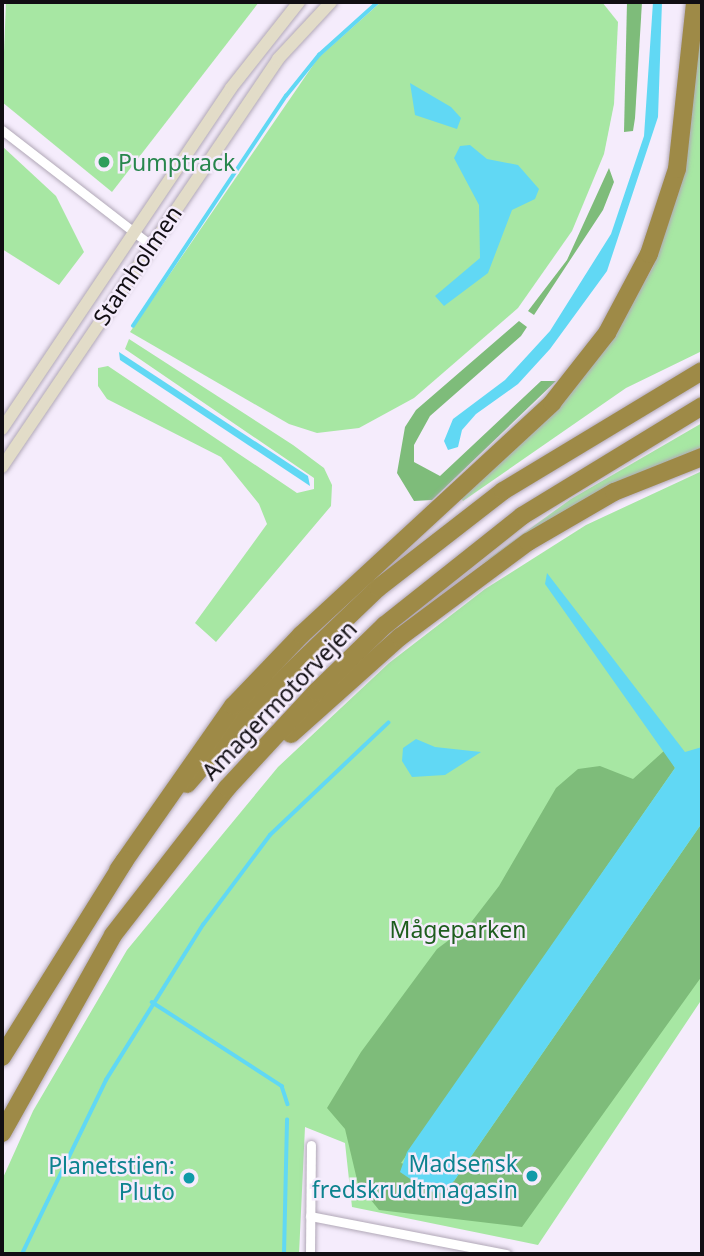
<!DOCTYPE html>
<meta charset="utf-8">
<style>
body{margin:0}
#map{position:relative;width:704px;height:1256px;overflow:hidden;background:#f5ecfc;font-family:"Noto Sans",sans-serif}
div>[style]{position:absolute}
.green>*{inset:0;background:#a7e7a3}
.forest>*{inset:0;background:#7ebc7a}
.water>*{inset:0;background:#61d8f4}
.stream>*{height:3.5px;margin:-1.75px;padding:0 1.75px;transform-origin:1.75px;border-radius:1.75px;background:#61d8f4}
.roads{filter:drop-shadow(0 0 2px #b1a8b7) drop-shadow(0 0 2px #b1a8b7)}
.street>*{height:9px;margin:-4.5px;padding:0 4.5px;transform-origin:4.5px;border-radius:4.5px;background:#fff}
.secondary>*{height:12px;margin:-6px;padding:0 6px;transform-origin:6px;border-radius:6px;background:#e2dcc8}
.highway>*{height:18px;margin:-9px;padding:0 9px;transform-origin:9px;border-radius:9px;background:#9e8a47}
.dots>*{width:19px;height:19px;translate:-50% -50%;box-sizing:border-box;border:4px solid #f5ecfc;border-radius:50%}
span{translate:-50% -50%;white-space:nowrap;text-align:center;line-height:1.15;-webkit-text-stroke:5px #f5ecfc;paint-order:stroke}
.leisure-label{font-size:23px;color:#27864d}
.left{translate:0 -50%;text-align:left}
.street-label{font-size:23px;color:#110e13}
.park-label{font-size:23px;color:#1e5d1e}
.culture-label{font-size:23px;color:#0d838f}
.right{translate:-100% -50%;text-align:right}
.frame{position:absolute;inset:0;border:4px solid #110e13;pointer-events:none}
</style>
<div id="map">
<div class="green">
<div style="clip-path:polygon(6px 2px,259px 2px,112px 192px,2px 102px)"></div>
<div style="clip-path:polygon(381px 2px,602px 2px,618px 22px,614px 104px,604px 154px,572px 231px,518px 308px,414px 398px,359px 428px,317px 433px,289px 424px,130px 332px,318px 58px)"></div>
<div style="clip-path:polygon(702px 2px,702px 351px,626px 388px,463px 501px,460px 497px,606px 348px,653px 267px,684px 174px)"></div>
<div style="clip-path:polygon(2px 146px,56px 196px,84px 252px,59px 285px,2px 249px)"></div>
<div style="clip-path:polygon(129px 339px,293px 445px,324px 468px,332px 485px,331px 506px,216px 642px,195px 623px,267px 524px,259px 504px,221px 457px,107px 399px,98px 386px,98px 368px,108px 366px,297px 493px,314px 489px,314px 478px,125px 349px)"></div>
<div style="clip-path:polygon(702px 423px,702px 451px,624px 481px,481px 564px,571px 499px)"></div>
<div style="clip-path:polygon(702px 471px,702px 999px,538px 1245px,352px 1207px,345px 1143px,305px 1127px,299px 1254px,2px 1254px,2px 1180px,33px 1111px,127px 950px,278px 767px,389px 663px,485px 589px,586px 525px)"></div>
</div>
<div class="forest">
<div style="clip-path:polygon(627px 2px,642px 2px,635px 118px,633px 131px,624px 132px)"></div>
<div style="clip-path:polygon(609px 168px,614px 182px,603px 210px,534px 315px,528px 311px,567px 260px)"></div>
<div style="clip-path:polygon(519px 321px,527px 327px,521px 336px,430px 416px,414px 445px,414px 462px,440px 476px,541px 381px,556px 381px,432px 500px,414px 501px,397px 473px,405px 427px,416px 410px)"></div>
<div style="clip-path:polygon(665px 750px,675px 768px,401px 1163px,454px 1181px,702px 823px,702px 976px,522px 1227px,379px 1210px,358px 1184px,345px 1129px,327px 1108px,361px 1052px,437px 949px,469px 925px,499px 886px,556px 788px,578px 769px,600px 766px,633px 779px)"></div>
</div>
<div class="water">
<div style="clip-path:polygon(653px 2px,662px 2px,658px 117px,607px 271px,550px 349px,518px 384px,476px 414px,462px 430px,458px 447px,448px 450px,444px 441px,453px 419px,505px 380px,550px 331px,611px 234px,644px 136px)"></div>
<div style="clip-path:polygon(410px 83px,451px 107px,461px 118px,457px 129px,415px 115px)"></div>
<div style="clip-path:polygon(470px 145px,487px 159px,518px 165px,539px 189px,535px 199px,512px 210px,488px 273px,444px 306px,435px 296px,480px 258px,479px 205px,454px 158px,460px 146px)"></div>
<div style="clip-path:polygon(119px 352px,308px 476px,310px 486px,120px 360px)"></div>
<div style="clip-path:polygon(547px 573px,685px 752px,702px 747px,702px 823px,454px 1181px,442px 1193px,428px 1191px,400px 1172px,407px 1152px,675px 768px,545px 584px)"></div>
<div style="clip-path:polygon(416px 739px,435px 747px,481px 752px,445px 775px,412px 777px,402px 761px,403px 748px)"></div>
</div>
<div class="stream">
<div style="left:133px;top:326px;width:276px;rotate:-56.4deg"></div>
<div style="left:286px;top:96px;width:53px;rotate:-51.2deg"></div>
<div style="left:319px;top:55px;width:79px;rotate:-41.9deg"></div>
<div style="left:152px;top:1002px;width:155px;rotate:32.9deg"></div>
<div style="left:282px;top:1086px;width:19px;rotate:72deg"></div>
<div style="left:22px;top:1254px;width:193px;rotate:-64.2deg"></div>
<div style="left:106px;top:1080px;width:183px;rotate:-58deg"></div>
<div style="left:203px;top:925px;width:112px;rotate:-53.3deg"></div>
<div style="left:270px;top:835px;width:163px;rotate:-43.5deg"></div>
<div style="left:284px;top:1254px;width:134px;rotate:-88.7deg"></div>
</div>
<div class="roads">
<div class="street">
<div style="left:2px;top:130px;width:188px;rotate:37.7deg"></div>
<div style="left:310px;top:1216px;width:200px;rotate:11deg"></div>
<div style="left:310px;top:1254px;width:109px;rotate:-89.5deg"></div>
</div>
<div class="secondary">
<div style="left:2px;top:429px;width:411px;rotate:-56.1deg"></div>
<div style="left:231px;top:88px;width:110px;rotate:-51.7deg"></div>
<div style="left:2px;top:467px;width:493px;rotate:-55.9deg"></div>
<div style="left:278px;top:59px;width:78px;rotate:-47.1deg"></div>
</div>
<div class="highway">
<div style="left:291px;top:734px;width:146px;rotate:-41.7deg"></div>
<div style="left:400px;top:637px;width:159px;rotate:-36.6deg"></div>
<div style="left:528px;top:542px;width:99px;rotate:-30.2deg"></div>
<div style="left:614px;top:492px;width:95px;rotate:-21.7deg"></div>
<div style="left:187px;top:784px;width:105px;rotate:-48.9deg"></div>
<div style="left:256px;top:705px;width:169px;rotate:-43.8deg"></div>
<div style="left:378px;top:588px;width:158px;rotate:-37.8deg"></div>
<div style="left:503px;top:491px;width:232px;rotate:-31.1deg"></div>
<div style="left:118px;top:870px;width:200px;rotate:-55deg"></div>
<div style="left:233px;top:706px;width:98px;rotate:-46.2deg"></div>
<div style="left:301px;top:635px;width:342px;rotate:-42.7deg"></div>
<div style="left:552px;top:403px;width:89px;rotate:-51.8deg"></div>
<div style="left:607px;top:333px;width:89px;rotate:-62deg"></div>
<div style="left:649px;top:254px;width:89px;rotate:-71.8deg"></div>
<div style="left:677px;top:169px;width:168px;rotate:-83.8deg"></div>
<div style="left:2px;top:1057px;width:232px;rotate:-58deg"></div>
<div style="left:2px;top:1133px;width:227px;rotate:-60.7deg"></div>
<div style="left:113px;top:935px;width:186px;rotate:-52.2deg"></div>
<div style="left:227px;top:788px;width:131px;rotate:-47.2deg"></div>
<div style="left:316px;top:692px;width:96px;rotate:-44.2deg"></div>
<div style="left:385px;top:625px;width:175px;rotate:-38.5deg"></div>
<div style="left:522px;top:516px;width:211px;rotate:-31.4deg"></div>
</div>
</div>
<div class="dots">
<div style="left:104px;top:162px;background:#2e9e5b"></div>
<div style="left:532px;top:1176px;background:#0f9aa8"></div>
<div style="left:189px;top:1178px;background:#0f9aa8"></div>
</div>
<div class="leisure-label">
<span class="left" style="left:118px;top:162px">Pumptrack</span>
</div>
<div class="street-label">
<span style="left:137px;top:265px;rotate:-56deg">Stamholmen</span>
<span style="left:279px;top:700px;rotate:-46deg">Amagermotorvejen</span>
</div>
<div class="park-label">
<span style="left:458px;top:929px">Mågeparken</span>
</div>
<div class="culture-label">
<span class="right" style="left:518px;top:1176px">Madsensk<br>fredskrudtmagasin</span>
<span class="right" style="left:175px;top:1178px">Planetstien:<br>Pluto</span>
</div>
<div class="frame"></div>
</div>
